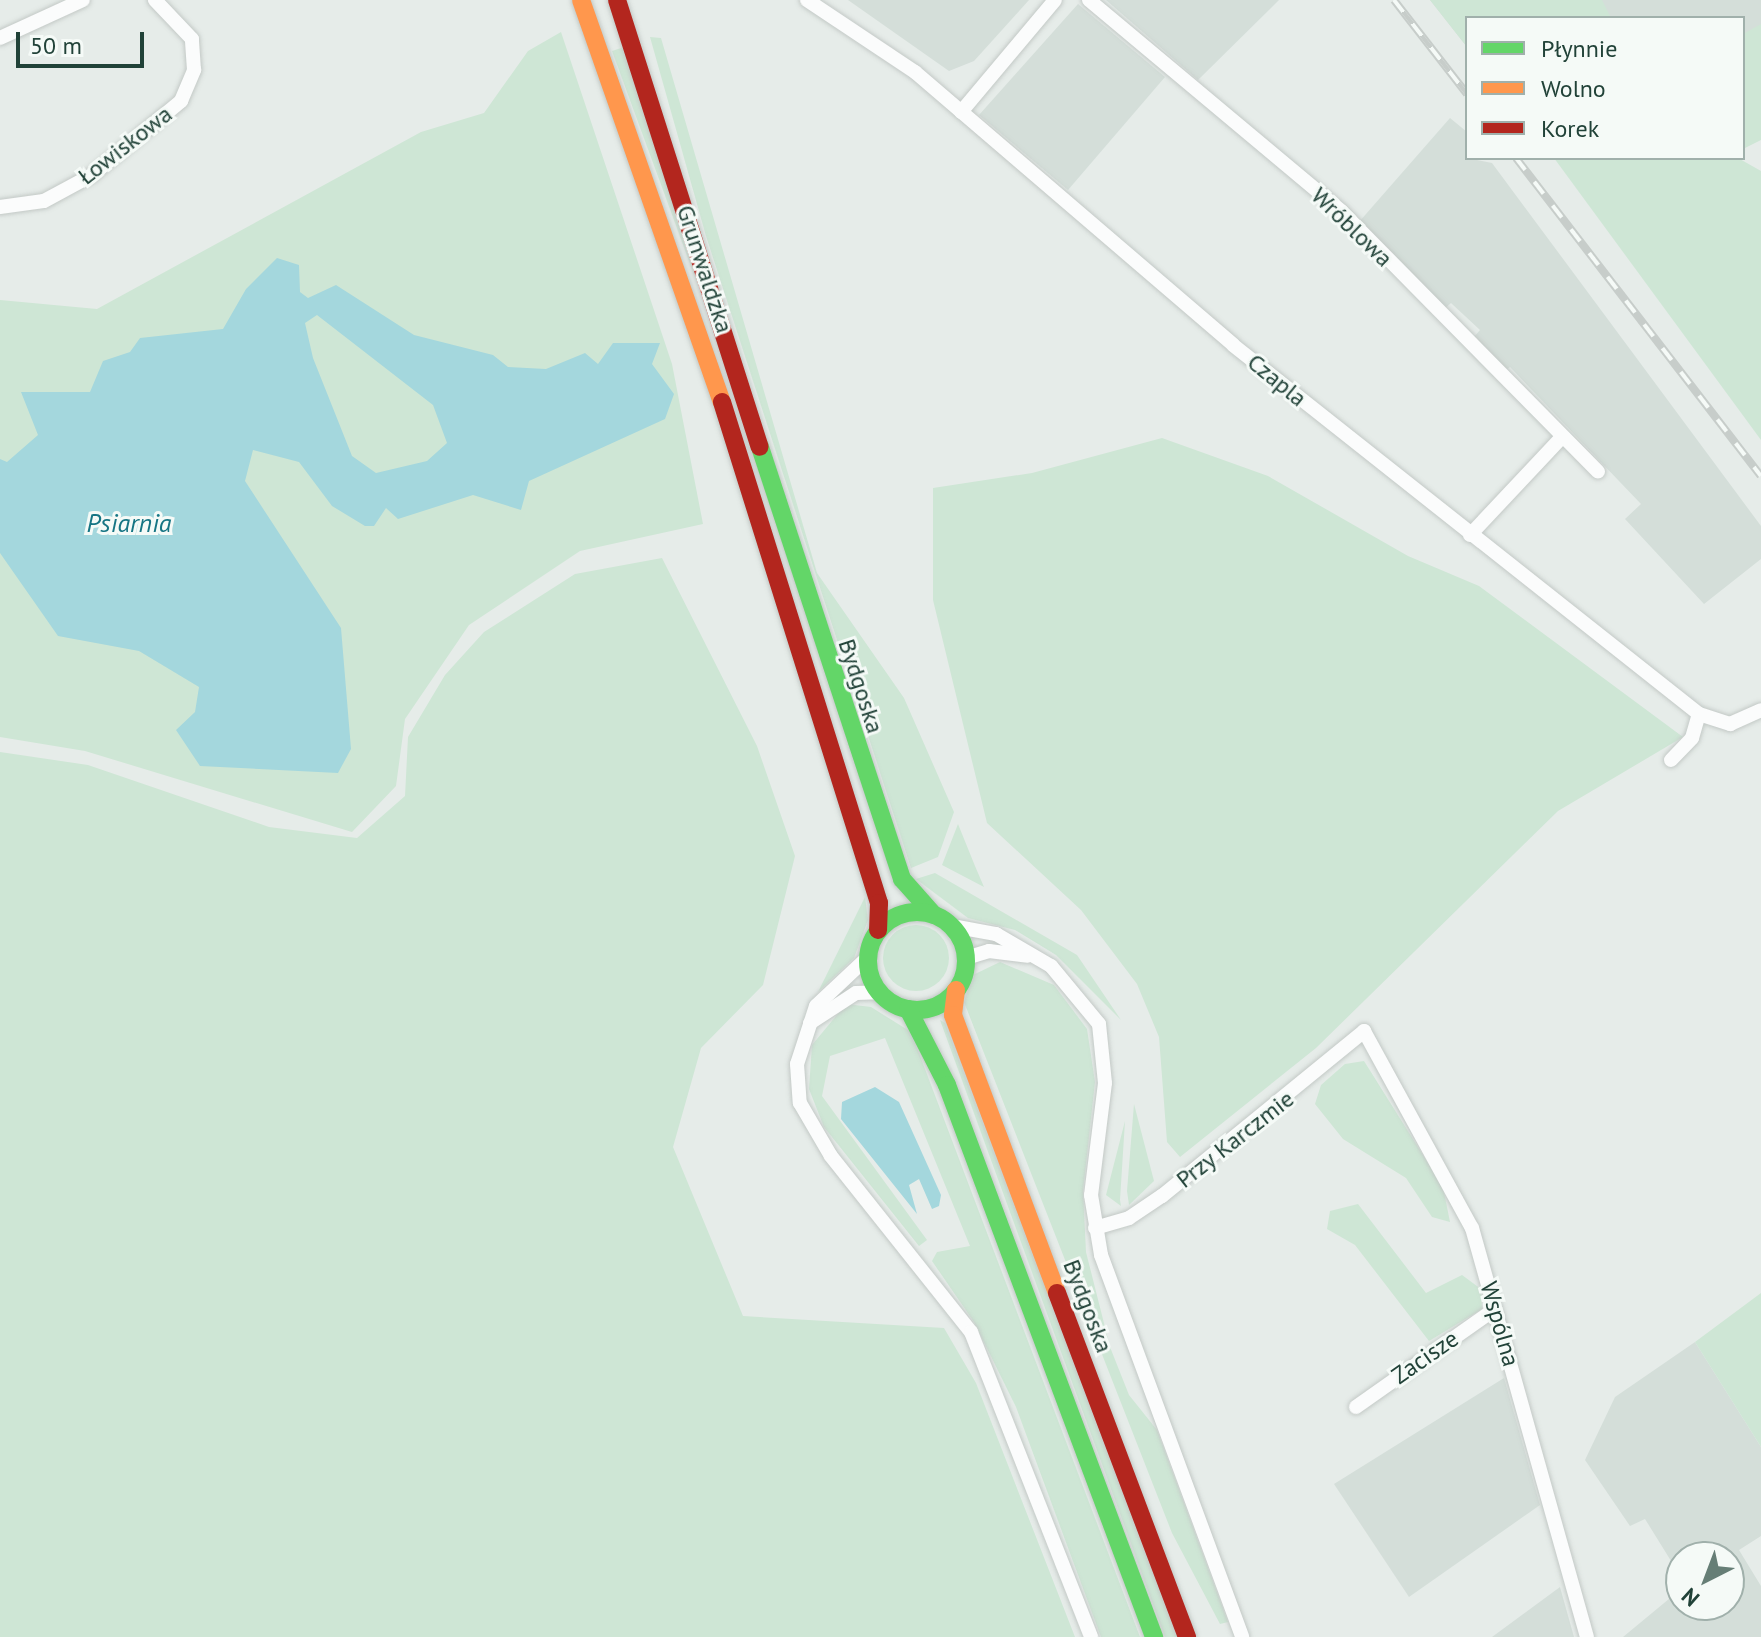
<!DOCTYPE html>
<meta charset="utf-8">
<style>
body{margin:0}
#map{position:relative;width:1761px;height:1637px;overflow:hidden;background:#e6ece9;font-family:"PT Sans",sans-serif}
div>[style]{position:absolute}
.built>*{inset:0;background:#d4ded9}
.green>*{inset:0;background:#cee6d5}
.round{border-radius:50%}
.water>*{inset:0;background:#a4d7dd}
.roads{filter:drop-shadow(0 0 2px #c3c9c6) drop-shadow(0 0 2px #c3c9c6)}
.street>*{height:14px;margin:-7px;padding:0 7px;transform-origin:7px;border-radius:7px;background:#fbfcfc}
.fast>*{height:18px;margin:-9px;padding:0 9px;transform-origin:9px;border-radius:9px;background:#63d668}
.fast>.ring{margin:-9px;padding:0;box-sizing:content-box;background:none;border:18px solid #63d668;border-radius:50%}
.slow>*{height:18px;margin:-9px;padding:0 9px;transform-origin:9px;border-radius:9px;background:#ff974d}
.jam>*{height:18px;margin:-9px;padding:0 9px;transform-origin:9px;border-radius:9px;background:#b3261e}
.rail>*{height:8px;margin-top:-4px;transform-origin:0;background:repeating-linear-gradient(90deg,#f5faf7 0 15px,#c7cdca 0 30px);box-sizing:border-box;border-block:2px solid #c7cdca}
span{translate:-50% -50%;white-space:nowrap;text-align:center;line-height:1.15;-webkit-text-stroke:6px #f5faf7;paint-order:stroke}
.street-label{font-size:24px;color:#214238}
.water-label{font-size:26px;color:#167584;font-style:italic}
.legend{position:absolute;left:1465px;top:16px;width:280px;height:144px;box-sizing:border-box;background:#f5faf7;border:2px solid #a0b0ab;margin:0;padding:10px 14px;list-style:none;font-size:24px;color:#214238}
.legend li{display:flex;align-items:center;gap:16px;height:40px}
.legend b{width:40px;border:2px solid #a0b0ab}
.north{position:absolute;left:1665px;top:1541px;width:80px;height:80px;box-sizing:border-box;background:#f5faf7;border:2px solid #a0b0ab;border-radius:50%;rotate:222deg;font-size:22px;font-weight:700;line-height:32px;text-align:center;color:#214238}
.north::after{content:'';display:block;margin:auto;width:28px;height:36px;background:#667e76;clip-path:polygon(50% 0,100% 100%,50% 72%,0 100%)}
.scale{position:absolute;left:16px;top:32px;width:128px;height:36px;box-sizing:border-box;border:4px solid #214238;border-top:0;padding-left:10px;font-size:24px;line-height:28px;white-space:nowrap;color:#214238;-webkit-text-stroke:6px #f5faf7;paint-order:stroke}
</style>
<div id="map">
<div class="built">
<div style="clip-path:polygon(848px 0,1029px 0,974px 61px,949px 71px)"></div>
<div style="clip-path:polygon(1106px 0,1279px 0,1198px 80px)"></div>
<div style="clip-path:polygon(1430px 0,1761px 0,1761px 38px,1743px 48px,1743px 18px,1467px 18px,1467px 47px)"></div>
<div style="clip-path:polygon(1078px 4px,1165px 77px,1068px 190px,979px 115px)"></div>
<div style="clip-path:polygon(1450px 118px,1467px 132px,1467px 158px,1492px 163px,1761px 526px,1761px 559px,1704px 604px,1625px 519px,1641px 504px,1510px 367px,1505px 371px,1473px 338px,1480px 330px,1451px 303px,1442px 311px,1359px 222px)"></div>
<div style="clip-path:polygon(1695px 1342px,1761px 1447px,1761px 1536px,1739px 1550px,1761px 1586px,1761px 1637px,1623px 1637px,1681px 1589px,1681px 1605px,1729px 1605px,1729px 1557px,1681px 1557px,1681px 1577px,1645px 1519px,1630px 1526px,1585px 1460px,1615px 1397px)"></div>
<div style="clip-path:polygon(1504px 1378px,1540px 1505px,1409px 1597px,1334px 1484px)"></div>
<div style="clip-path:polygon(1560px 1587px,1574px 1637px,1492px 1637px)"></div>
</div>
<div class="green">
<div style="clip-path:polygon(1430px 0,1602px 0,1611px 18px,1467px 18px,1467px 47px)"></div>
<div style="clip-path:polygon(1761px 24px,1761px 140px,1743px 149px,1743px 34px)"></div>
<div style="clip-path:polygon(561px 32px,672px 364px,703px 524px,580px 551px,469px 625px,405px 719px,396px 786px,352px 832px,85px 751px,0 737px,0 300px,97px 309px,421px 132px,484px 113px,528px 51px)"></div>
<div style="clip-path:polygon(650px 37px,661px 38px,817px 573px,904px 698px,954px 812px,938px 857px,911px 868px,706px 236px)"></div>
<div style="clip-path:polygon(624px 47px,700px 291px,612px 51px)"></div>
<div style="clip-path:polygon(1554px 158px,1738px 158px,1761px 171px,1761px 440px)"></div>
<div style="clip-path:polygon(1162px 438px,1268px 476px,1408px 556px,1479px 586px,1683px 737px,1558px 811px,1316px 1048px,1180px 1157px,1167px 1142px,1159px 1037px,1137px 984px,1081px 910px,987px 823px,933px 600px,933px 488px,1032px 473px)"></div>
<div style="clip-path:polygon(662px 558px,757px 746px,795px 856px,763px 985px,701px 1048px,673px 1147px,743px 1316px,944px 1328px,976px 1383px,1075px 1637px,0 1637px,0 752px,88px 765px,269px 827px,357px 838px,405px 796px,408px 737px,445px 675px,484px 632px,575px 574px)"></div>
<div style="clip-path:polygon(958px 824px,975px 866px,984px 887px,942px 865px)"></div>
<div style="clip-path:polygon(935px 873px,1077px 955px,1121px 1020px,1056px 955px,1015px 930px,968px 918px,916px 879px)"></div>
<div style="clip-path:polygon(865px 897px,868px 920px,854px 958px,818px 992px)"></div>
<div class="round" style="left:883px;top:925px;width:66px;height:66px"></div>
<div style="clip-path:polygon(1000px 962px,1054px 985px,1087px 1029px,1095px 1082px,1083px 1191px,1086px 1252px,1110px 1347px,1129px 1395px,1157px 1430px,1228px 1622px,1220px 1624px,1172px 1533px,964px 1002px,973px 975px)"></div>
<div style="clip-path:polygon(846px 1004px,871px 1007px,911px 1032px,1140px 1637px,1101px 1637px,1016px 1407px,974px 1322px,932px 1261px,937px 1252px,970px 1246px,885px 1038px,830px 1056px,822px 1096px,927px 1240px,919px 1246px,824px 1127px,809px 1089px,812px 1045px)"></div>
<div style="clip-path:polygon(940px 1020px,945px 1023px,1177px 1637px,1165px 1637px)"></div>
<div style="clip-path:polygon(1364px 1061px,1443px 1187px,1450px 1222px,1432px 1217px,1406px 1178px,1343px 1139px,1315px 1104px,1321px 1085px,1345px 1064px)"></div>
<div style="clip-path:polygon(1134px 1104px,1154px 1181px,1129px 1205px,1127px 1191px)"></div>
<div style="clip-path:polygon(1125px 1121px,1120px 1200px,1121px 1206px,1106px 1195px)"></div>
<div style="clip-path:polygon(1358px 1204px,1426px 1293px,1462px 1275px,1481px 1289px,1482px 1309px,1429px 1341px,1355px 1245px,1327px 1229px,1330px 1211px)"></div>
<div style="clip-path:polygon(1761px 1293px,1761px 1447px,1695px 1342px)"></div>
</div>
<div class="water">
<div style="clip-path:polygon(evenodd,277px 258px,299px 265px,300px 292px,308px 298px,336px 285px,414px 335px,493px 355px,508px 367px,546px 369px,585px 353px,598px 364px,613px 343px,660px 343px,652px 364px,674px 394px,665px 419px,529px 481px,521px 510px,473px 495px,398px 519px,386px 508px,374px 526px,365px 526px,332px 506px,299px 462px,253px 450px,245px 481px,341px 628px,351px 749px,338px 773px,200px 766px,176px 730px,195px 712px,199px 687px,139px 651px,58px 636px,0 553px,0 459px,7px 462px,38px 435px,21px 392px,90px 392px,103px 361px,130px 352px,140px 338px,223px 329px,246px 289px,277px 258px,317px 315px,433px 405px,447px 443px,427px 461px,376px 473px,352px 456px,313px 358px,305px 323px,317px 315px)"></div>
<div style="clip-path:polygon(875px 1087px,899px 1102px,941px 1195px,939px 1206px,932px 1209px,919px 1179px,909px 1185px,917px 1214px,841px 1119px,842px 1102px)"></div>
</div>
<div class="roads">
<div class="street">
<div style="left:807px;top:0;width:130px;rotate:33.7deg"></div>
<div style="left:915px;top:72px;width:419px;rotate:40.6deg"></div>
<div style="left:1233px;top:345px;width:594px;rotate:38.37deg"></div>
<div style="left:1699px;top:714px;width:33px;rotate:18deg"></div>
<div style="left:1730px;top:724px;width:34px;rotate:-24deg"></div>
<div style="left:1089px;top:0;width:329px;rotate:39.9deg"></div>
<div style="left:1341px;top:211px;width:366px;rotate:45.4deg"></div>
<div style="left:0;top:38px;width:91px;rotate:-24.6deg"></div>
<div style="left:961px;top:112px;width:146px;rotate:-50deg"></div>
<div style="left:0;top:207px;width:44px;rotate:-7.8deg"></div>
<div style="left:44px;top:201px;width:55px;rotate:-28.4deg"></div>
<div style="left:92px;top:175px;width:116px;rotate:-39.7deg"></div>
<div style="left:181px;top:101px;width:34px;rotate:-67deg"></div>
<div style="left:194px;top:70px;width:31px;rotate:-94deg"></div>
<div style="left:192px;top:39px;width:54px;rotate:-133.5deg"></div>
<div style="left:1470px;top:535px;width:134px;rotate:-46.8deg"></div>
<div style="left:1671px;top:760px;width:30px;rotate:-46deg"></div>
<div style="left:1692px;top:738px;width:25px;rotate:-74deg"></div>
<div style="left:952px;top:926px;width:45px;rotate:10.3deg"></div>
<div style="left:996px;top:934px;width:64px;rotate:30.2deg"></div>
<div style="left:1051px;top:966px;width:75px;rotate:50.4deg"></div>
<div style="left:1099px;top:1024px;width:59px;rotate:84.2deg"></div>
<div style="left:1105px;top:1083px;width:113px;rotate:97.1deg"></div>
<div style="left:1091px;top:1195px;width:61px;rotate:80.5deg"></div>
<div style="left:1101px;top:1255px;width:407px;rotate:69.7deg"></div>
<div style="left:868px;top:957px;width:71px;rotate:136.7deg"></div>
<div style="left:816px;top:1006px;width:61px;rotate:108.1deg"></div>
<div style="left:797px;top:1064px;width:39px;rotate:86deg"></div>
<div style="left:800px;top:1103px;width:61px;rotate:59.7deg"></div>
<div style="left:831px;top:1156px;width:225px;rotate:51.5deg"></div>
<div style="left:971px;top:1332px;width:328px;rotate:68.5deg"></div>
<div style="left:966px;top:958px;width:24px;rotate:-17deg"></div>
<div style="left:989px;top:951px;width:39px;rotate:7deg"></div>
<div style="left:810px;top:1023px;width:55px;rotate:-33.1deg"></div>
<div style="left:856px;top:993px;width:23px;rotate:-2deg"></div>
<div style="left:1095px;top:1228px;width:35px;rotate:-16deg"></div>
<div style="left:1129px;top:1218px;width:40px;rotate:-34deg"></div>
<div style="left:1162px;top:1196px;width:261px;rotate:-39.2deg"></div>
<div style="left:1364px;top:1031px;width:225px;rotate:61.3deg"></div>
<div style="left:1472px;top:1228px;width:425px;rotate:74.3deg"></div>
<div style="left:1356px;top:1407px;width:170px;rotate:-35.2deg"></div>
</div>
<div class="fast">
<div style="left:760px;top:447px;width:455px;rotate:71.8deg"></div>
<div style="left:902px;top:879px;width:48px;rotate:48.4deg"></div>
<div class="ring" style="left:868px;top:912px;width:80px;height:80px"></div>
<div style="left:908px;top:1009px;width:85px;rotate:62.8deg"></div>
<div style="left:947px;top:1085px;width:590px;rotate:69.44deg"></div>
</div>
<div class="slow">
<div style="left:581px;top:0;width:426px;rotate:70.7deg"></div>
<div style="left:956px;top:990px;width:25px;rotate:97deg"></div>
<div style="left:953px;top:1015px;width:297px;rotate:69.5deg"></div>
</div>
<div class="jam">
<div style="left:617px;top:0;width:469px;rotate:72.3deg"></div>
<div style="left:722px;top:402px;width:525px;rotate:72.6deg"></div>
<div style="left:879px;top:903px;width:27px;rotate:92deg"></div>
<div style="left:1057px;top:1293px;width:368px;rotate:69.3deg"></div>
</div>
</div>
<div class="rail">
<div style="left:1394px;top:0;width:119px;rotate:52.2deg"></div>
<div style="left:1516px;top:158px;width:401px;rotate:52.4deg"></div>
</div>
<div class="street-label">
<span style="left:125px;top:145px;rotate:-38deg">Łowiskowa</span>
<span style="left:1352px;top:227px;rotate:44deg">Wróblowa</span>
<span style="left:705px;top:269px;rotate:72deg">Grunwaldzka</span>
<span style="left:1277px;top:380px;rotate:39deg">Czapla</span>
<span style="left:861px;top:686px;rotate:72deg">Bydgoska</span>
<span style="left:1235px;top:1139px;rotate:-38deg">Przy Karczmie</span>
<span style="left:1088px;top:1306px;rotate:69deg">Bydgoska</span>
<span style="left:1500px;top:1324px;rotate:74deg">Wspólna</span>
<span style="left:1425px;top:1357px;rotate:-35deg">Zacisze</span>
</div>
<div class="water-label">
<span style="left:129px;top:523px">Psiarnia</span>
</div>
<ul class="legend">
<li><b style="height:10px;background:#63d668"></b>Płynnie</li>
<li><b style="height:10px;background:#ff974d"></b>Wolno</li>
<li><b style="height:10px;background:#b3261e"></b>Korek</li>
</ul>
<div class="north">N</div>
<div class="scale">50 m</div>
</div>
